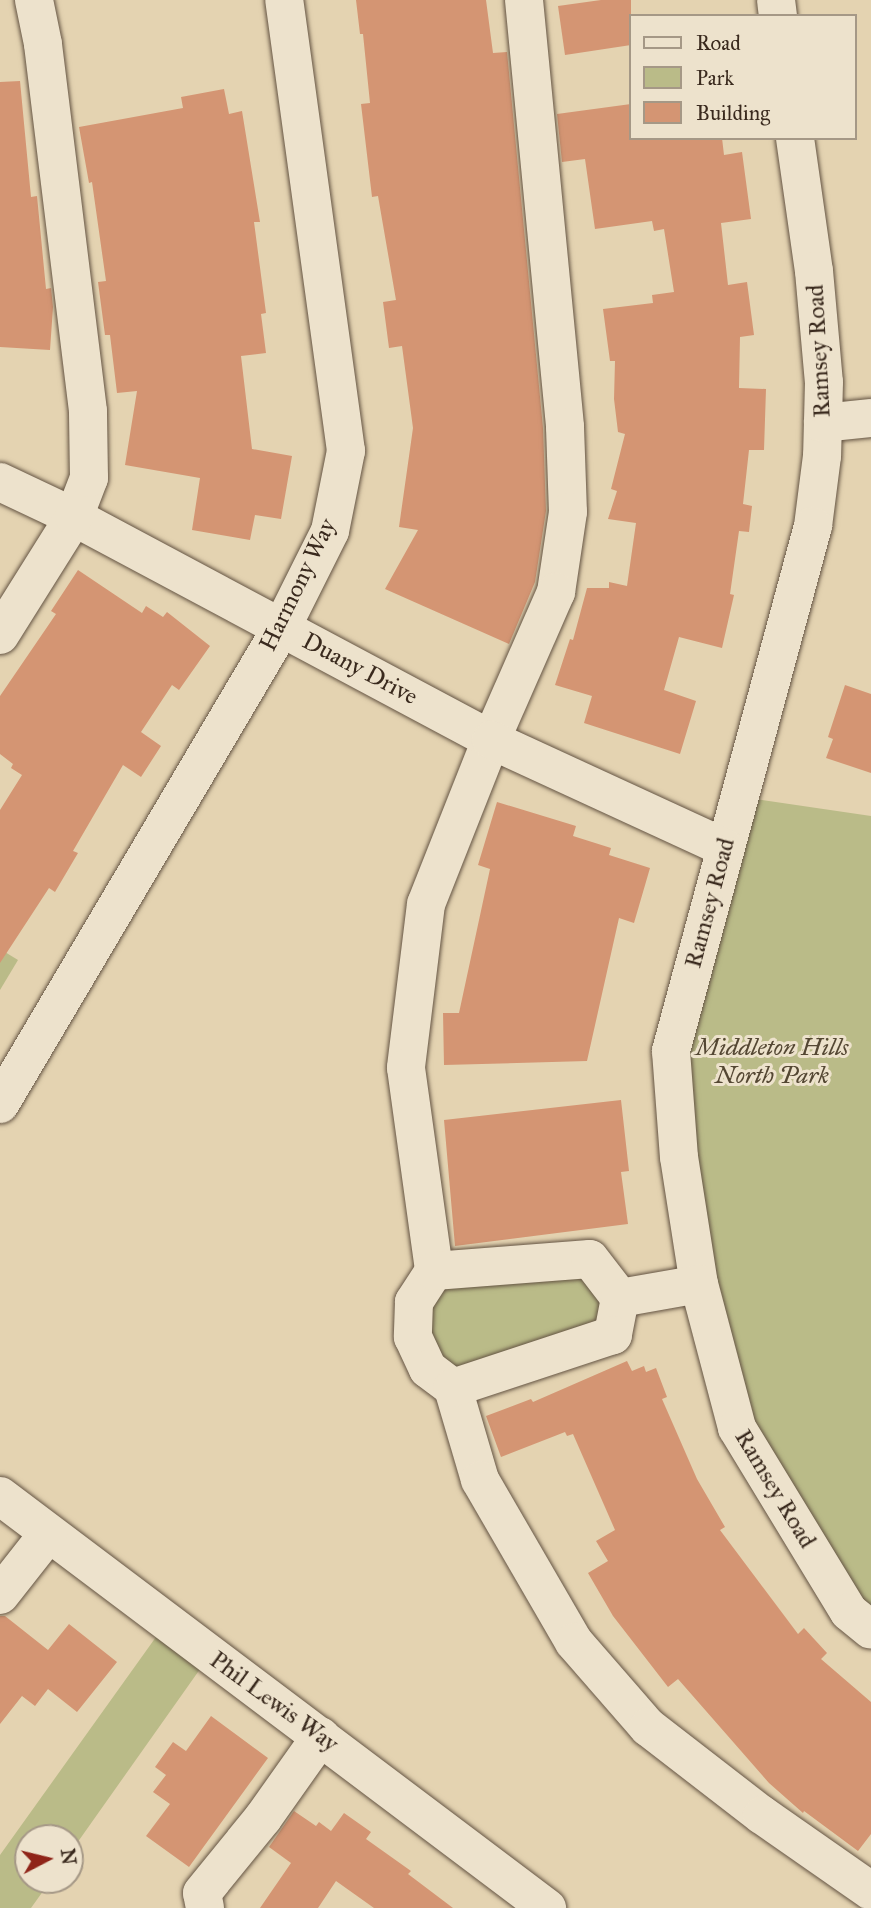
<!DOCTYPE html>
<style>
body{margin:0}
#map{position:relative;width:871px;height:1908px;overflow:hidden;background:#e4d3b1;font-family:"IM FELL Great Primer",serif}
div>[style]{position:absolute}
.green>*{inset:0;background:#babb88}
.building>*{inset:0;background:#d49573}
.roads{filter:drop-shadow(0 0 2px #645443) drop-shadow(0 0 2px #645443)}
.minor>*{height:38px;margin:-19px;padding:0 19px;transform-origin:19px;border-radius:19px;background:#ede2cc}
span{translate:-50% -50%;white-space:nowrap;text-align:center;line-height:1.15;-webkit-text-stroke:6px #ede2cc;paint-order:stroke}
.street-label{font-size:24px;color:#3a2a1e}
.park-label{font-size:24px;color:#544733;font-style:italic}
.legend{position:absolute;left:629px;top:14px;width:228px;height:126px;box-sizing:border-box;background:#ede2cc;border:2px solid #a59886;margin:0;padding:9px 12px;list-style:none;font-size:21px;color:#3a2a1e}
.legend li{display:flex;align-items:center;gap:14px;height:35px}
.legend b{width:35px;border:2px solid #a59886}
.north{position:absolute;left:14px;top:1824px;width:70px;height:70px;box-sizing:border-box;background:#ede2cc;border:2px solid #a59886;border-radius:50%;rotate:83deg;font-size:19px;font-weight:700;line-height:28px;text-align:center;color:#3a2a1e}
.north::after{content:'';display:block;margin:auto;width:24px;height:32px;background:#8f2418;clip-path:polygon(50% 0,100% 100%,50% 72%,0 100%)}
</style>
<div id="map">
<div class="green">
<div style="clip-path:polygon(741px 797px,871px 816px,871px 1630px,737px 1428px,671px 1051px)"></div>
<div style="clip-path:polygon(0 949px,18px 960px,0 990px)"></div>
<div style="clip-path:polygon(590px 1259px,613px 1335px,453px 1388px,414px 1302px,434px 1271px)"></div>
<div style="clip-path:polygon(166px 1623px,210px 1655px,70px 1853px,70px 1838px,28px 1838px,28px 1880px,51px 1880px,31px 1908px,0 1908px,0 1855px)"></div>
</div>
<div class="building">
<div style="clip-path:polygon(356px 0,486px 0,493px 53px,507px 52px,543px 428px,546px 511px,535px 582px,509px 644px,385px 589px,418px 530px,399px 527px,413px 428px,402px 346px,389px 348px,383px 302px,396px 300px,378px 196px,372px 197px,361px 104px,370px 103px,363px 34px,360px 34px)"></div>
<div style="clip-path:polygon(601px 0,631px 0,631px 45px,565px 55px,558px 6px)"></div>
<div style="clip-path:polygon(20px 81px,31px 197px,37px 196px,46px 289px,51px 288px,53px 307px,50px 350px,0 347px,0 82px)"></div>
<div style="clip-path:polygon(224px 89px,229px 114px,242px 111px,260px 222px,254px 222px,266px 313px,261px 314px,266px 353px,241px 356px,252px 449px,292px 456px,281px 519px,255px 515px,250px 540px,192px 530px,200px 478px,125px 465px,137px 391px,117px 393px,110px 335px,105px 335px,98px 282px,106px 281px,92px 182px,89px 183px,79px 127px,183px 108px,181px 97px)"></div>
<div style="clip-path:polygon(631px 104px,631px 138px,722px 138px,724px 155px,742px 152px,751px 219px,721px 223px,728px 285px,747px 282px,754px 335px,740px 337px,739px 388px,766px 389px,764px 450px,749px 450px,743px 504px,752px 506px,749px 532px,739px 531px,730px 594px,734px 595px,722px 648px,679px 637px,664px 690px,696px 701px,680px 754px,584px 723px,592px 696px,555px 685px,570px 639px,573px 640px,587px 588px,609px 588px,609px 582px,627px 586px,636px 523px,608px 519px,617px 491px,611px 489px,625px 434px,618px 432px,614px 399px,615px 361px,610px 361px,603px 309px,653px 303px,652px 295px,674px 292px,664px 229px,654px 231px,652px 221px,595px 229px,585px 159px,562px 162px,557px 114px)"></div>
<div style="clip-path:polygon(78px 570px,142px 613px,146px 606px,163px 617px,167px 612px,210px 646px,179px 690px,172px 685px,141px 732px,161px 746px,141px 777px,123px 765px,73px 851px,78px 853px,55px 892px,49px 888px,0 963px,0 810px,22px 775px,11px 768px,13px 764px,0 754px,0 696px,56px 614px,51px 611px)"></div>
<div style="clip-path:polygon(845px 685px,871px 694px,871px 773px,826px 758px,833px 739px,828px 737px)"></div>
<div style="clip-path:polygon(497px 802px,576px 826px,573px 836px,611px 848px,609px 855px,650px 868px,634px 923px,619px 918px,587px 1061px,444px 1065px,443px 1013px,459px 1013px,490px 869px,478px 865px)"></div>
<div style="clip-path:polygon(621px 1100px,629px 1171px,621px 1172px,628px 1224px,455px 1246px,444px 1120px)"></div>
<div style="clip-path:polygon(627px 1361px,632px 1371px,644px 1366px,646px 1372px,656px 1368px,667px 1397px,662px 1399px,697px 1479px,725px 1527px,720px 1530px,798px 1634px,804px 1628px,827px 1653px,821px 1659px,871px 1702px,871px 1834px,858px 1851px,804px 1811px,803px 1813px,769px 1783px,678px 1679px,668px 1687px,613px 1616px,588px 1573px,608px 1561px,596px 1541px,615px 1530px,573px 1434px,567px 1436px,565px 1432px,501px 1457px,486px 1416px,531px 1399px,533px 1402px)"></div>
<div style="clip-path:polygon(0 1616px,5px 1616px,48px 1650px,69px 1624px,117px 1662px,77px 1712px,48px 1689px,35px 1706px,22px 1696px,0 1724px)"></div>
<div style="clip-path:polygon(211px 1716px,268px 1758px,189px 1867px,146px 1836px,170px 1804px,153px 1792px,166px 1775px,155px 1767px,173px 1742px,186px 1751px)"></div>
<div style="clip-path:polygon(294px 1811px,316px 1826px,319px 1822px,331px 1831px,344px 1813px,371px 1832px,366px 1839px,411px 1871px,408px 1874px,453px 1908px,374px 1908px,336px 1881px,318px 1908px,260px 1908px,291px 1863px,269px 1847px)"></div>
</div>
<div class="roads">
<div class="minor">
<div style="left:524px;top:0;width:429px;rotate:84.5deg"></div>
<div style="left:565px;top:427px;width:85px;rotate:88deg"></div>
<div style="left:568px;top:512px;width:81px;rotate:98.5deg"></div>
<div style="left:556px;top:592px;width:162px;rotate:113.7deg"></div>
<div style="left:491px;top:740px;width:176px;rotate:111.6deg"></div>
<div style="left:426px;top:904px;width:165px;rotate:97deg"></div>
<div style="left:406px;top:1068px;width:205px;rotate:82.1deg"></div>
<div style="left:434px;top:1271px;width:37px;rotate:123deg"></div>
<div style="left:414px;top:1302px;width:35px;rotate:92deg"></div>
<div style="left:413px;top:1337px;width:35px;rotate:65deg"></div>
<div style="left:428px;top:1369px;width:31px;rotate:37deg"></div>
<div style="left:453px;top:1388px;width:96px;rotate:73.6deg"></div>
<div style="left:480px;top:1480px;width:187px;rotate:59.9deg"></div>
<div style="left:574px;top:1642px;width:113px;rotate:49deg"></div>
<div style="left:648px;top:1727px;width:144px;rotate:37.7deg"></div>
<div style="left:762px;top:1815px;width:133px;rotate:34.9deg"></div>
<div style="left:776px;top:0;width:16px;rotate:83deg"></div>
<div style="left:795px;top:138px;width:134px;rotate:81.9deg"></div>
<div style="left:814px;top:271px;width:111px;rotate:84.9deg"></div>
<div style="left:824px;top:382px;width:74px;rotate:91.5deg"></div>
<div style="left:822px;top:456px;width:71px;rotate:97.3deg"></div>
<div style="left:813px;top:526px;width:544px;rotate:105.14deg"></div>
<div style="left:671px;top:1051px;width:106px;rotate:85.7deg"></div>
<div style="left:679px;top:1157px;width:129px;rotate:81.1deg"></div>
<div style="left:699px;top:1284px;width:149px;rotate:75.2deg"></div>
<div style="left:737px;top:1428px;width:215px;rotate:58.7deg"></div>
<div style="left:849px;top:1612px;width:28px;rotate:39deg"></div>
<div style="left:823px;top:423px;width:48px;rotate:-5.9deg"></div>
<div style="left:0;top:482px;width:82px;rotate:25.3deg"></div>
<div style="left:74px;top:517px;width:473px;rotate:28.1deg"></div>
<div style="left:491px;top:740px;width:256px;rotate:24.7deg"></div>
<div style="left:0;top:635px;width:139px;rotate:-57.9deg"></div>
<div style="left:74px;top:517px;width:42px;rotate:-69deg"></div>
<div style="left:89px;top:478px;width:67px;rotate:-90.9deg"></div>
<div style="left:88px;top:411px;width:370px;rotate:-97deg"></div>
<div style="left:43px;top:44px;width:45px;rotate:-101.6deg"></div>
<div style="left:0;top:1104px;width:554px;rotate:-59.41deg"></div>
<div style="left:282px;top:627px;width:107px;rotate:-63.4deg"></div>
<div style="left:330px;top:531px;width:82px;rotate:-78.7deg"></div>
<div style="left:346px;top:451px;width:455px;rotate:-97.8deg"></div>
<div style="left:434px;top:1271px;width:156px;rotate:-4.4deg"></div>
<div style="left:590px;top:1259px;width:49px;rotate:52.4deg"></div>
<div style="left:620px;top:1298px;width:38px;rotate:101deg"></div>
<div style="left:613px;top:1335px;width:169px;rotate:161.7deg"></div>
<div style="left:620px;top:1298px;width:80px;rotate:-10deg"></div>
<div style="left:0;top:1496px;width:685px;rotate:36.99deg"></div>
<div style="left:0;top:1595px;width:78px;rotate:-51.8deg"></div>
<div style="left:205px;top:1908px;width:15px;rotate:-101deg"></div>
<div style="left:202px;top:1893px;width:97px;rotate:-50.9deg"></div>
<div style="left:263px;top:1818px;width:100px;rotate:-54.7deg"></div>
</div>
</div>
<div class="street-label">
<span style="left:819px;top:351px;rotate:-93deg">Ramsey Road</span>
<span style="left:298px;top:585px;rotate:-64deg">Harmony Way</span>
<span style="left:360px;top:669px;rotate:28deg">Duany Drive</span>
<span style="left:710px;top:903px;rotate:-75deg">Ramsey Road</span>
<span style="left:775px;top:1489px;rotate:59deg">Ramsey Road</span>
<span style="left:274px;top:1702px;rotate:36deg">Phil Lewis Way</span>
</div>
<div class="park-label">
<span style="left:772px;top:1062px">Middleton Hills<br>North Park</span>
</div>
<ul class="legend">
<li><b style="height:9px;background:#ede2cc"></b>Road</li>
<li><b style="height:19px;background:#babb88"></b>Park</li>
<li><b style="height:19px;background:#d49573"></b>Building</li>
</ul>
<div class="north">N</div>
</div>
